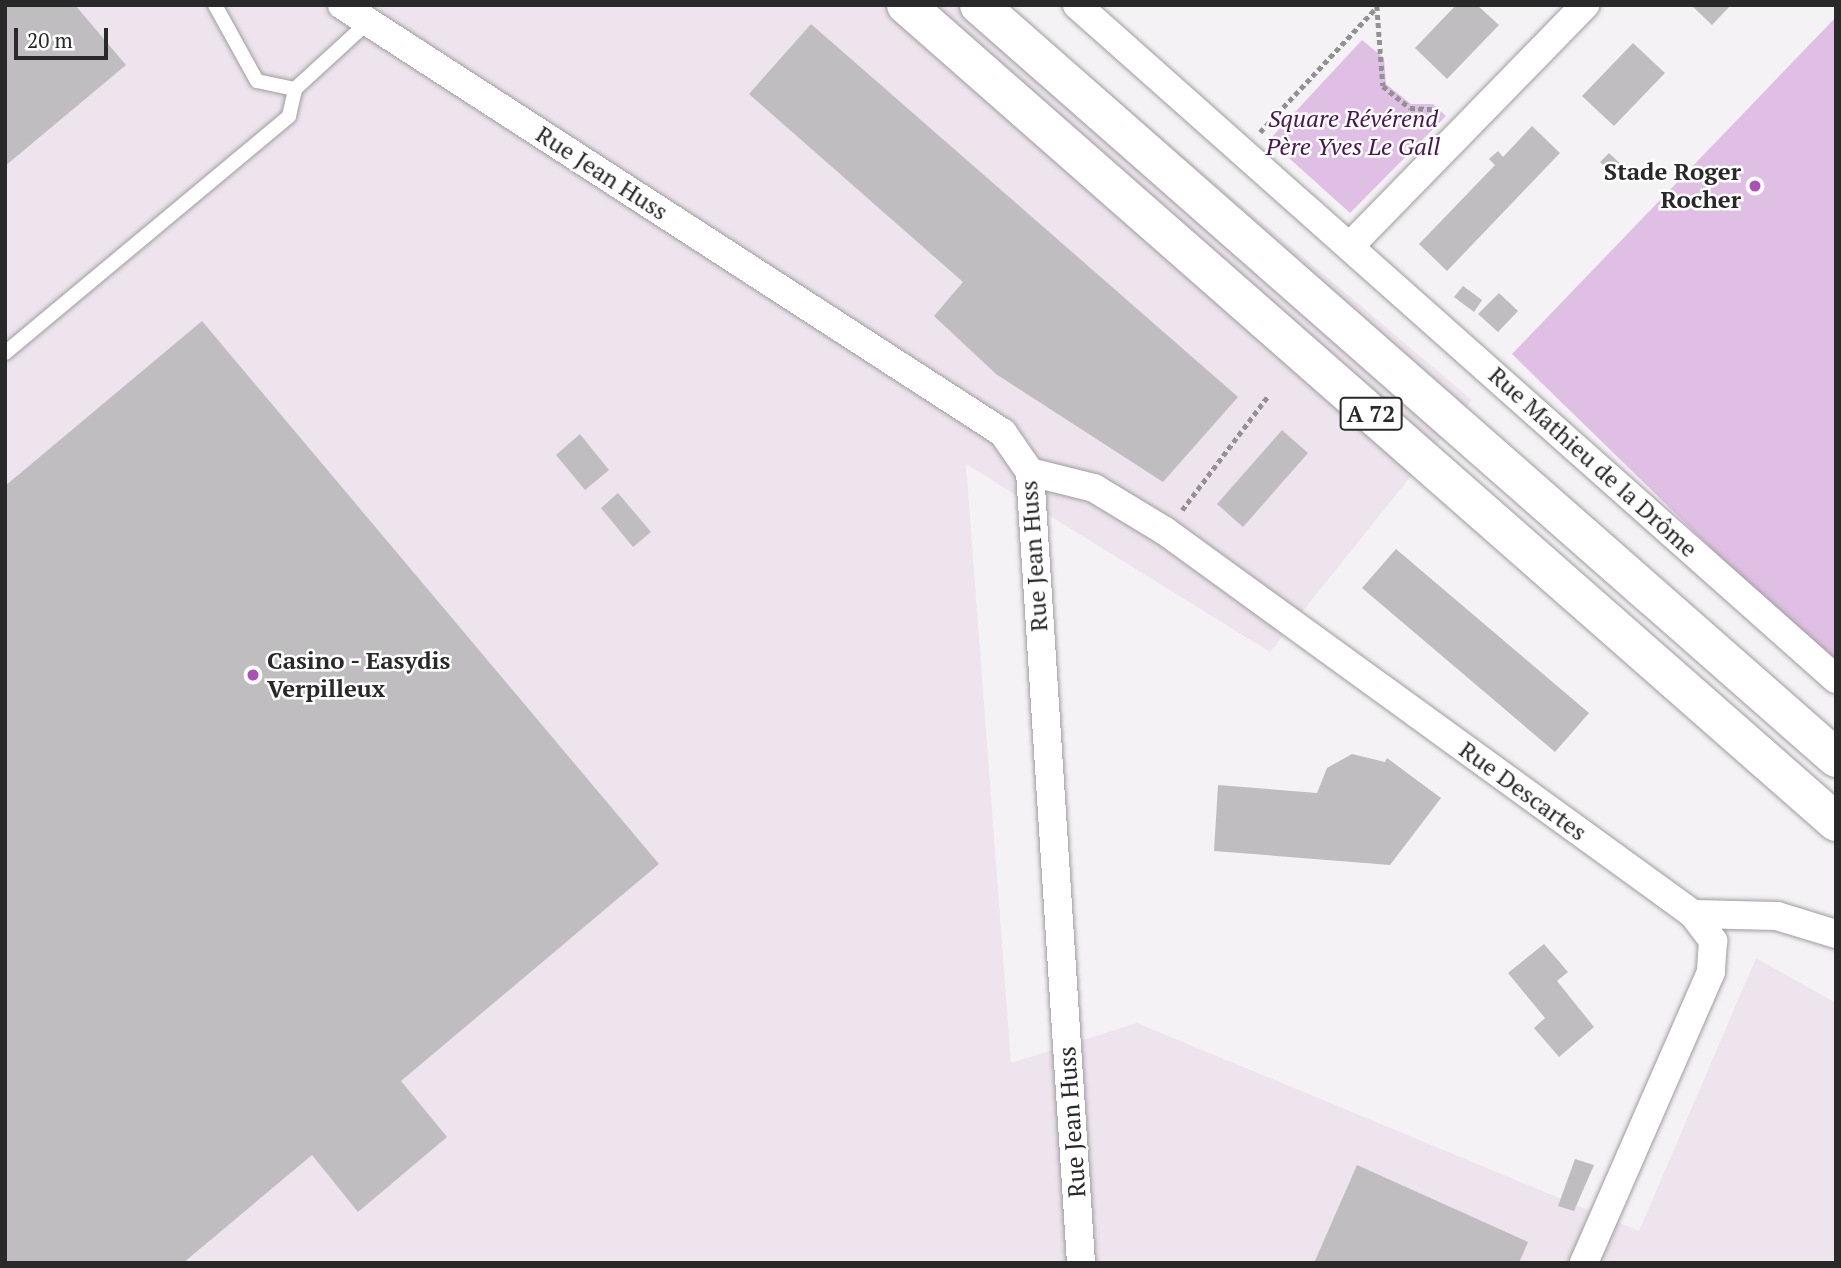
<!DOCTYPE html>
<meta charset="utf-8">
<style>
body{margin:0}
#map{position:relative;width:1841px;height:1268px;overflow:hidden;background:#f5f2f5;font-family:"PT Serif",serif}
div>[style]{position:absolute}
.built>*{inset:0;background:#ede4ee}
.green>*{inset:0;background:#dfbfe3}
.building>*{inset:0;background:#c0bdc0}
.path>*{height:4.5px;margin-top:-2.25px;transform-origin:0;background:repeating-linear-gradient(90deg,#939193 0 5px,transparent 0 8.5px)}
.roads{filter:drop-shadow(0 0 2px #9f9c9f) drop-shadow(0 0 2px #9f9c9f)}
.service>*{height:14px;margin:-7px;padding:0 7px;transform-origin:7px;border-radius:7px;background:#fff}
.minor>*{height:28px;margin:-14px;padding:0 14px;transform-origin:14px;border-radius:14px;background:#fff}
.motorway>*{height:38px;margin:-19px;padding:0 19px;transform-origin:19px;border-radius:19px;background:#fff}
.dots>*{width:19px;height:19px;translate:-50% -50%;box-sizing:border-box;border:4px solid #fff;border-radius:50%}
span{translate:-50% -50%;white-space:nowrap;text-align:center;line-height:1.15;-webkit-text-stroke:5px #fff;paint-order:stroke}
.shield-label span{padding:2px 5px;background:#fff;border:2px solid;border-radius:5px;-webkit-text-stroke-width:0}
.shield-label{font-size:23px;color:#2a292a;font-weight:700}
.park-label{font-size:24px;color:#4c1453;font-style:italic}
.poi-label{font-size:24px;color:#2a292a;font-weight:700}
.right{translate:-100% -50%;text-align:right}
.left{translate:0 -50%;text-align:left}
.street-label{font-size:24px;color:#2a292a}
.frame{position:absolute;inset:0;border:7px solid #2a292a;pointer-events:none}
.scale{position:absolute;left:14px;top:28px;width:94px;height:32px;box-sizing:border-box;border:4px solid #2a292a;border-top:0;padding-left:9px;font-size:21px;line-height:24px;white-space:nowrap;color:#2a292a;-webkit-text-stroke:5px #fff;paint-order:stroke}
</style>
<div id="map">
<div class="built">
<div style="clip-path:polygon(5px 5px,1006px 5px,1472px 400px,1270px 652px,966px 464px,1011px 1063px,1137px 1023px,1639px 1231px,1756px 958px,1836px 1003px,1836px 1263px,5px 1263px)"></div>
</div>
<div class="green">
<div style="clip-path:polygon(1836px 17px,1836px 670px,1512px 354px)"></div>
<div style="clip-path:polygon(1362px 40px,1384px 58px,1386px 84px,1411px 104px,1433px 104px,1446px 116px,1350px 213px,1269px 140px)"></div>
</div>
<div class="building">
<div style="clip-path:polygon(5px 5px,75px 5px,126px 65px,5px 166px)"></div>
<div style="clip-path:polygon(1456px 5px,1477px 5px,1499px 25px,1447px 79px,1415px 48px)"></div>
<div style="clip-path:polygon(1691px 5px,1731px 5px,1712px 25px)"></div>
<div style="clip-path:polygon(811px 24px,1238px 397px,1163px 482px,996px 374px,934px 316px,963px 282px,749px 94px)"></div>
<div style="clip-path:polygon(1633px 43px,1665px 73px,1614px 126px,1582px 96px)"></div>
<div style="clip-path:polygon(1532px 126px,1560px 153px,1447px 271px,1419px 244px,1495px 165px,1489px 159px,1498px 151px,1503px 157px)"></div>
<div style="clip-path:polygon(1609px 153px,1627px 170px,1618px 179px,1600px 162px)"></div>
<div style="clip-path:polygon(1463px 286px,1482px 300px,1474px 312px,1454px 297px)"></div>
<div style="clip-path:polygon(1499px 293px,1518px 311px,1498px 332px,1478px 314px)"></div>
<div style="clip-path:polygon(202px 321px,659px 864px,401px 1081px,447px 1137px,358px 1212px,312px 1155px,183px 1263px,5px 1263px,5px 486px)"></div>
<div style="clip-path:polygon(1282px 430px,1308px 453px,1243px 527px,1217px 504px)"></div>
<div style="clip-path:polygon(580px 434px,609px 470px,585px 490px,556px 455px)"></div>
<div style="clip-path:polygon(618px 493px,651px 532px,633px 547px,601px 508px)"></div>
<div style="clip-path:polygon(1396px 549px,1589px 713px,1555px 752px,1362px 588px)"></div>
<div style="clip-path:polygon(1352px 754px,1385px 762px,1387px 758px,1441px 798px,1390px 865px,1214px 851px,1218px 785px,1317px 793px,1327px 768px)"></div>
<div style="clip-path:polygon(1544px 944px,1568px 972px,1557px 981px,1594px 1027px,1559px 1057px,1534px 1028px,1545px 1018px,1508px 973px)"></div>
<div style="clip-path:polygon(1575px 1159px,1594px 1165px,1574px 1211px,1558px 1206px)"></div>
<div style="clip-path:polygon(1357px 1165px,1528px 1242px,1519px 1263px,1314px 1263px)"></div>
</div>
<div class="path">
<div style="left:1377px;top:6px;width:80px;rotate:85.7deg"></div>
<div style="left:1383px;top:86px;width:35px;rotate:39deg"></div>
<div style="left:1410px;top:108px;width:33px;rotate:3deg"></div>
<div style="left:1260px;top:132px;width:171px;rotate:-46.9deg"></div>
<div style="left:1182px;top:510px;width:143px;rotate:-53deg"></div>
</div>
<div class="roads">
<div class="service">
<div style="left:215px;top:5px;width:87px;rotate:61.1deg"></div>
<div style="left:257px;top:81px;width:39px;rotate:12deg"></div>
<div style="left:295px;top:89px;width:99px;rotate:-42.5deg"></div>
<div style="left:5px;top:353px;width:370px;rotate:-39.8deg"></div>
<div style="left:289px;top:116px;width:28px;rotate:-77deg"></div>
</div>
<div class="minor">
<div style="left:342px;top:5px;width:787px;rotate:32.92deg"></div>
<div style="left:1003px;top:433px;width:47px;rotate:55.3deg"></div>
<div style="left:1030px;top:472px;width:793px;rotate:86.31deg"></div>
<div style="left:1077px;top:5px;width:1015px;rotate:41.61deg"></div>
<div style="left:1350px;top:246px;width:337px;rotate:-45.7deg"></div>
<div style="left:1030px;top:472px;width:66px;rotate:14deg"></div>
<div style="left:1094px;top:488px;width:83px;rotate:31.2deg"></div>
<div style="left:1165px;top:531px;width:652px;rotate:35.96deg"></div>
<div style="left:1693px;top:914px;width:34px;rotate:53deg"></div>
<div style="left:1713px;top:941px;width:31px;rotate:94deg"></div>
<div style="left:1711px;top:972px;width:318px;rotate:113.6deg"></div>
<div style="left:1693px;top:914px;width:84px;rotate:1.4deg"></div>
<div style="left:1777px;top:916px;width:62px;rotate:17deg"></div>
</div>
<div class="motorway">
<div style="left:906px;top:5px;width:1238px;rotate:41.3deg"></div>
<div style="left:979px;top:5px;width:1141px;rotate:41.3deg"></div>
</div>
</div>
<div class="dots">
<div style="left:1755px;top:186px;background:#ac4fb9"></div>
<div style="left:253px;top:675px;background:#ac4fb9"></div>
</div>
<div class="shield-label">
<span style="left:1371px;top:414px">A 72</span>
</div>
<div class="park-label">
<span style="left:1353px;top:133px">Square Révérend<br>Père Yves Le Gall</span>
</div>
<div class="poi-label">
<span class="right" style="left:1741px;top:186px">Stade Roger<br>Rocher</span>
<span class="left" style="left:267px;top:675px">Casino - Easydis<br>Verpilleux</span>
</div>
<div class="street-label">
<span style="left:602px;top:173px;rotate:33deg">Rue Jean Huss</span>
<span style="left:1593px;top:462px;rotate:42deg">Rue Mathieu de la Drôme</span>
<span style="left:1034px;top:556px;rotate:-94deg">Rue Jean Huss</span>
<span style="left:1523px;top:791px;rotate:36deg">Rue Descartes</span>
<span style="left:1072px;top:1122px;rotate:-94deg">Rue Jean Huss</span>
</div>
<div class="frame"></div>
<div class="scale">20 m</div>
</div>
